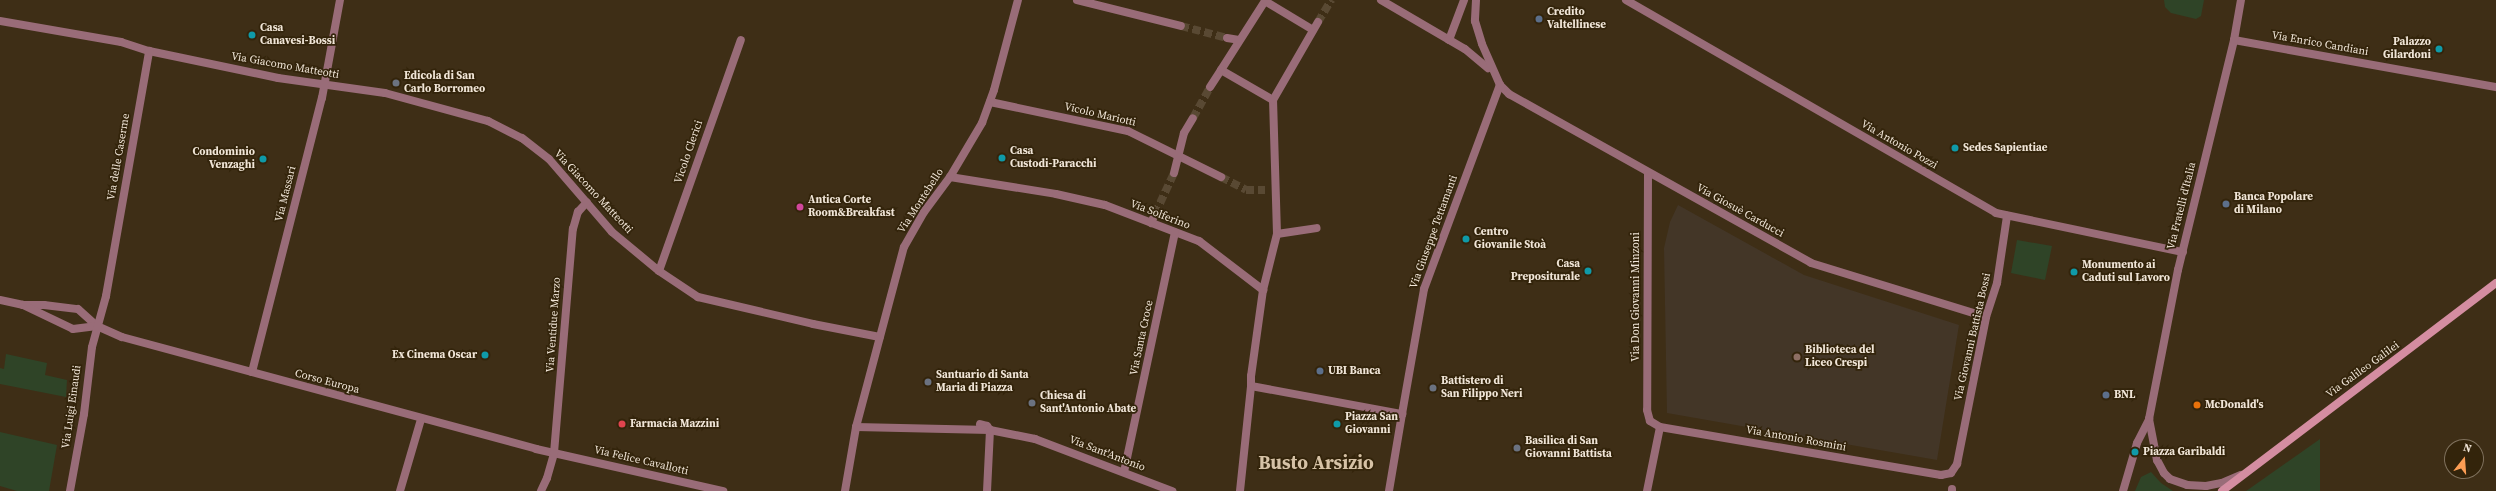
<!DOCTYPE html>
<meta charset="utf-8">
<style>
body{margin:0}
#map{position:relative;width:2496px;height:491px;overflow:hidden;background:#3e2e16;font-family:"Source Serif 4",serif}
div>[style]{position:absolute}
.education>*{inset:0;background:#433627}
.green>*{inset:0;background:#2f4427}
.street-tunnel>*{height:8px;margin-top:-4px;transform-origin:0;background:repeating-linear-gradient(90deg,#594933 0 8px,transparent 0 12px)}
.street>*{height:8px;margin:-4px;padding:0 4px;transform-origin:4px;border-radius:4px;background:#996c78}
.secondary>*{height:8px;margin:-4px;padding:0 4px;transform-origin:4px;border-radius:4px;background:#d48da1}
.dots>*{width:11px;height:11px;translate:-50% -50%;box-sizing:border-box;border:2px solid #33240b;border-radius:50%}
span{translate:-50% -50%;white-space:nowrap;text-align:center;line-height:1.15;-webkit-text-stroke:3.5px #33240b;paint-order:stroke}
.poi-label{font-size:11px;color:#f0e5d7;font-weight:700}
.left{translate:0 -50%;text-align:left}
.right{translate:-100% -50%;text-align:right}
.street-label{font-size:11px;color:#f0e5d7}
.town-label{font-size:19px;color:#d6c2a6;font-weight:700}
.north{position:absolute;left:2444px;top:439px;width:40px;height:40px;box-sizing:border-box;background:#33240b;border:1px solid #7f715d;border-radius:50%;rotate:17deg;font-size:11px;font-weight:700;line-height:16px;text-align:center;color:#f0e5d7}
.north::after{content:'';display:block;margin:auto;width:14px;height:18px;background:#fc9d54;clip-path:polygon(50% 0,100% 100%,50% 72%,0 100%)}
</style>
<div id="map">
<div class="education">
<div style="clip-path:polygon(1678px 205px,1804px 275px,1959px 325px,1937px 460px,1667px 413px,1664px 248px,1670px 222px)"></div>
</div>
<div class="green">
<div style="clip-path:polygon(2164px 0,2204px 0,2201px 16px,2196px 19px,2171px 13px,2165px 7px)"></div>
<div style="clip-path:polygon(2017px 240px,2052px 246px,2045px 280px,2011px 273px)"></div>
<div style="clip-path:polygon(6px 354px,47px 363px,45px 375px,67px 380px,66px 397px,0 384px,0 368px,4px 369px)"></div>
<div style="clip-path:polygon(0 432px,57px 445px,49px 491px,17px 491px,0 486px)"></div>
<div style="clip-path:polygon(2320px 439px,2320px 491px,2246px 491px,2249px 489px)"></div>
<div style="clip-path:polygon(2151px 472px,2161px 483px,2173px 491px,2135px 491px,2141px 477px)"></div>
</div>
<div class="street-tunnel">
<div style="left:1318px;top:22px;width:26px;rotate:-59deg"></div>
<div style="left:1181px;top:26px;width:48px;rotate:14.6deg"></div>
<div style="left:1193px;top:118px;width:35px;rotate:-61deg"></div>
<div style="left:1221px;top:177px;width:28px;rotate:27deg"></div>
<div style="left:1246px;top:190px;width:19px"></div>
<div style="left:1155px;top:214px;width:45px;rotate:-65.1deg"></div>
</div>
<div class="street">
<div style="left:1077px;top:0;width:107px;rotate:14deg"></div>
<div style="left:1381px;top:0;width:97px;rotate:30.3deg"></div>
<div style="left:1465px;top:49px;width:30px;rotate:40deg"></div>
<div style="left:1476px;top:0;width:21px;rotate:93deg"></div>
<div style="left:1475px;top:21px;width:24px;rotate:73deg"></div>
<div style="left:1482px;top:44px;width:45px;rotate:66.3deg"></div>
<div style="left:1500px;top:85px;width:13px;rotate:45deg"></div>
<div style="left:1509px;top:94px;width:346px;rotate:29.2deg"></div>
<div style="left:1811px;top:263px;width:183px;rotate:17.1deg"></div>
<div style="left:1626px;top:0;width:427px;rotate:29.9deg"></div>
<div style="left:1996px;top:213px;width:191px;rotate:11.8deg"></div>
<div style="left:0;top:21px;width:123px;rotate:9.8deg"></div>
<div style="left:121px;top:42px;width:29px;rotate:18deg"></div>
<div style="left:149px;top:51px;width:132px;rotate:11.8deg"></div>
<div style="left:278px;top:78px;width:108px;rotate:8deg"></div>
<div style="left:385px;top:93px;width:107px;rotate:15.2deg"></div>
<div style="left:488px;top:121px;width:38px;rotate:27deg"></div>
<div style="left:522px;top:138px;width:34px;rotate:38deg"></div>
<div style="left:549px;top:159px;width:96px;rotate:49.2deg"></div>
<div style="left:612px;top:232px;width:61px;rotate:39.7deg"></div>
<div style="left:659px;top:271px;width:47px;rotate:33.7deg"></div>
<div style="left:698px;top:297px;width:118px;rotate:13.2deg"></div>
<div style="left:813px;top:324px;width:68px;rotate:11deg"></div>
<div style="left:1227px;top:38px;width:12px;rotate:9deg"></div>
<div style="left:1449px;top:40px;width:43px;rotate:-69.4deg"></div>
<div style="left:2234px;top:40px;width:266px;rotate:10.2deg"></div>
<div style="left:1221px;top:70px;width:82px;rotate:-57.5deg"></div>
<div style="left:1265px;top:1px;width:56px;rotate:31.1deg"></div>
<div style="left:1210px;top:87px;width:20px;rotate:-57deg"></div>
<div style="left:1221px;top:70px;width:60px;rotate:30deg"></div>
<div style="left:990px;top:102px;width:141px;rotate:11.9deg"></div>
<div style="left:1128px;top:131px;width:104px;rotate:26.3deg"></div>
<div style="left:1174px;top:173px;width:41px;rotate:-76deg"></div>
<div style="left:1184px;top:133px;width:17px;rotate:-59deg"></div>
<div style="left:1648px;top:173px;width:237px;rotate:90.2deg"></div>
<div style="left:1647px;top:410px;width:11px;rotate:75deg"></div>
<div style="left:1650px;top:421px;width:12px;rotate:31deg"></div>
<div style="left:1660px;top:427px;width:285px;rotate:9.7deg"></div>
<div style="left:1941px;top:475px;width:10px;rotate:-11deg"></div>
<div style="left:1951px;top:473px;width:11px;rotate:-56deg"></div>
<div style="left:1957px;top:464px;width:150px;rotate:-78.8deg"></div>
<div style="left:1986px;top:317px;width:36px;rotate:-72deg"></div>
<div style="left:1997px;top:283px;width:68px;rotate:-81.5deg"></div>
<div style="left:950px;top:177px;width:107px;rotate:9.1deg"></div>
<div style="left:1056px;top:194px;width:50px;rotate:12.7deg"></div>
<div style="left:1105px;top:205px;width:101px;rotate:21deg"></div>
<div style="left:1199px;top:241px;width:81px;rotate:37.4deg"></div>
<div style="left:1263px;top:290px;width:87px;rotate:97.9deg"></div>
<div style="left:1251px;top:376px;width:10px;rotate:90deg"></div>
<div style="left:1251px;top:386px;width:154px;rotate:10.5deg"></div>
<div style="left:1402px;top:414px;width:78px;rotate:99.6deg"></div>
<div style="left:1151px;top:223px;width:10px;rotate:-66deg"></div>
<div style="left:1277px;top:234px;width:134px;rotate:-91.7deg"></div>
<div style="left:1273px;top:100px;width:90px;rotate:-60deg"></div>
<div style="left:659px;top:271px;width:245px;rotate:-70.5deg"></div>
<div style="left:1263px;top:290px;width:58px;rotate:-76deg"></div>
<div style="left:1277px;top:234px;width:40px;rotate:-8.5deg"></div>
<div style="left:0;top:300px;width:24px;rotate:12deg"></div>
<div style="left:23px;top:305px;width:21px"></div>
<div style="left:44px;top:305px;width:34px;rotate:7deg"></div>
<div style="left:78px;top:309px;width:25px;rotate:42deg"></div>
<div style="left:97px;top:326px;width:27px;rotate:24deg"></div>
<div style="left:122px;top:337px;width:429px;rotate:15.1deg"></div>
<div style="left:536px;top:449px;width:192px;rotate:12.7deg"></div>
<div style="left:23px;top:305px;width:55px;rotate:25.6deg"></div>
<div style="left:73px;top:329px;width:24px;rotate:-7deg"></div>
<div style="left:252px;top:372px;width:283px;rotate:-75.7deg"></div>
<div style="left:322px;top:98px;width:100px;rotate:-79.6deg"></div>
<div style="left:1402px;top:414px;width:127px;rotate:-80deg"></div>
<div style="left:1424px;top:289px;width:218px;rotate:-69.6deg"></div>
<div style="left:2149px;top:419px;width:42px;rotate:79deg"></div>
<div style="left:2157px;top:460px;width:15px;rotate:62deg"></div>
<div style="left:2164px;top:473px;width:8px;rotate:45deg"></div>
<div style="left:2170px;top:479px;width:18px;rotate:19deg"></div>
<div style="left:2187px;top:485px;width:19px;rotate:3deg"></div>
<div style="left:2206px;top:486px;width:16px;rotate:-11deg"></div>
<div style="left:2222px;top:483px;width:21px;rotate:-23deg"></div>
<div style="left:980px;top:424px;width:7px;rotate:16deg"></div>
<div style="left:987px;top:426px;width:5px;rotate:53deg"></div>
<div style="left:990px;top:430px;width:61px;rotate:92.8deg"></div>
<div style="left:856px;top:427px;width:134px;rotate:1.3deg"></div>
<div style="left:990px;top:430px;width:46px;rotate:11.3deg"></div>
<div style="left:1035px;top:439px;width:147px;rotate:20.8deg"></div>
<div style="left:1124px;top:472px;width:245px;rotate:-78deg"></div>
<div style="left:70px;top:491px;width:78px;rotate:-79.7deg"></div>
<div style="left:84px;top:414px;width:67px;rotate:-83.2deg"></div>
<div style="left:92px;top:347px;width:53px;rotate:-74.6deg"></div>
<div style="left:106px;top:296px;width:249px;rotate:-80deg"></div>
<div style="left:400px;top:491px;width:75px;rotate:-73.7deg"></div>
<div style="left:541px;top:491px;width:14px;rotate:-65deg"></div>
<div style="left:547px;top:478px;width:26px;rotate:-74deg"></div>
<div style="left:554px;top:453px;width:225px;rotate:-85.2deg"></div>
<div style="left:573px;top:229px;width:18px;rotate:-74deg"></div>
<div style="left:578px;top:212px;width:13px;rotate:-48deg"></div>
<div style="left:845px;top:491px;width:65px;rotate:-80.2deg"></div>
<div style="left:856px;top:427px;width:186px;rotate:-75.1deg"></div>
<div style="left:904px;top:247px;width:40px;rotate:-60.3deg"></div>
<div style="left:924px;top:212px;width:44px;rotate:-53.4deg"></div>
<div style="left:950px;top:177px;width:63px;rotate:-59.3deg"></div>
<div style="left:982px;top:123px;width:35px;rotate:-70deg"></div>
<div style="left:994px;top:90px;width:93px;rotate:-75.1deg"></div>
<div style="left:1240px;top:491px;width:106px;rotate:-84deg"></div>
<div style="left:1647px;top:491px;width:65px;rotate:-78.5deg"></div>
<div style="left:1952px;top:491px;width:2px;rotate:-90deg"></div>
<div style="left:2123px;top:491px;width:50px;rotate:-73.7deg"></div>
<div style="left:2137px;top:443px;width:27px;rotate:-63deg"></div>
<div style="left:2149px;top:419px;width:152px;rotate:-79deg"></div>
<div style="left:2178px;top:270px;width:237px;rotate:-76.3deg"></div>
<div style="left:2234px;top:40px;width:41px;rotate:-80.1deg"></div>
</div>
<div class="secondary">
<div style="left:2222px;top:491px;width:344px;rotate:-37.2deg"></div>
</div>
<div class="dots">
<div style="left:1539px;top:19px;background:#5c6f8a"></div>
<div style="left:252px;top:35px;background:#0f9aa8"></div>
<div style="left:2439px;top:49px;background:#0f9aa8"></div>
<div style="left:396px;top:83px;background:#6b7280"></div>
<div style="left:1955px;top:148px;background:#0f9aa8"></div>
<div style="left:1002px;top:158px;background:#0f9aa8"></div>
<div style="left:263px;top:159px;background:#0f9aa8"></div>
<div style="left:2226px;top:204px;background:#5c6f8a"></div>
<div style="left:800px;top:207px;background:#d1479c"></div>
<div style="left:1466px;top:239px;background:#0f9aa8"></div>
<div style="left:1588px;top:271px;background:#0f9aa8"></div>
<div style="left:2074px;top:272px;background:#0f9aa8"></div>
<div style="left:485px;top:355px;background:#0f9aa8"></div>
<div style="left:1797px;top:357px;background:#8d6e63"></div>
<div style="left:1320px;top:371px;background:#5c6f8a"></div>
<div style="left:928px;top:382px;background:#6b7280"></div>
<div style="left:1433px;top:388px;background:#6b7280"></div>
<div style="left:2106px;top:395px;background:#5c6f8a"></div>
<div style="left:1032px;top:403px;background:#6b7280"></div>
<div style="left:2197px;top:405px;background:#e8710a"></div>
<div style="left:622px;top:424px;background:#e0444e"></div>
<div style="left:1337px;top:424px;background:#0f9aa8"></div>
<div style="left:1517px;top:448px;background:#6b7280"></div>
<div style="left:2135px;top:452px;background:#0f9aa8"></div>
</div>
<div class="poi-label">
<span class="left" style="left:1547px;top:19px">Credito<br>Valtellinese</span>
<span class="left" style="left:260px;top:35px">Casa<br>Canavesi-Bossi</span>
<span class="right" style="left:2431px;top:49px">Palazzo<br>Gilardoni</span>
<span class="left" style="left:404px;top:83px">Edicola di San<br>Carlo Borromeo</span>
<span class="left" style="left:1963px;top:148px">Sedes Sapientiae</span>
<span class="left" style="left:1010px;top:158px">Casa<br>Custodi-Paracchi</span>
<span class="right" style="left:255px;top:159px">Condominio<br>Venzaghi</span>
<span class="left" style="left:2234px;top:204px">Banca Popolare<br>di Milano</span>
<span class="left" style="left:808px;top:207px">Antica Corte<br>Room&amp;Breakfast</span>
<span class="left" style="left:1474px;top:239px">Centro<br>Giovanile Stoà</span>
<span class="right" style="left:1580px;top:271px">Casa<br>Prepositurale</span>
<span class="left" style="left:2082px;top:272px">Monumento ai<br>Caduti sul Lavoro</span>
<span class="left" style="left:1805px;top:357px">Biblioteca del<br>Liceo Crespi</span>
<span class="right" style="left:477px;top:355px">Ex Cinema Oscar</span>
<span class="left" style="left:1328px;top:371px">UBI Banca</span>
<span class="left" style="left:936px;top:382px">Santuario di Santa<br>Maria di Piazza</span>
<span class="left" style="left:1441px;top:388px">Battistero di<br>San Filippo Neri</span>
<span class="left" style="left:2114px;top:395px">BNL</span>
<span class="left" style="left:1040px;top:403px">Chiesa di<br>Sant'Antonio Abate</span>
<span class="left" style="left:2205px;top:405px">McDonald's</span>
<span class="left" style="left:1345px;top:424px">Piazza San<br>Giovanni</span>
<span class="left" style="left:630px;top:424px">Farmacia Mazzini</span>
<span class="left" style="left:1525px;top:448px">Basilica di San<br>Giovanni Battista</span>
<span class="left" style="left:2143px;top:452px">Piazza Garibaldi</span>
</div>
<div class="street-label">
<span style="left:2320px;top:44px;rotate:10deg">Via Enrico Candiani</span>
<span style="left:285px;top:66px;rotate:10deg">Via Giacomo Matteotti</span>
<span style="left:1100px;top:115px;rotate:13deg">Vicolo Mariotti</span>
<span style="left:1899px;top:145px;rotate:30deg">Via Antonio Pozzi</span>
<span style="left:689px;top:152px;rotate:-71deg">Vicolo Clerici</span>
<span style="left:119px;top:157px;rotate:-80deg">Via delle Caserme</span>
<span style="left:593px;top:192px;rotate:47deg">Via Giacomo Matteotti</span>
<span style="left:286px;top:194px;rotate:-76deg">Via Massari</span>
<span style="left:921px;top:201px;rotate:-57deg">Via Montebello</span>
<span style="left:2182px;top:206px;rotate:-76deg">Via Fratelli d'Italia</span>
<span style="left:1740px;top:211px;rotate:29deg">Via Giosuè Carducci</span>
<span style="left:1160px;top:215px;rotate:21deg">Via Solferino</span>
<span style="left:1434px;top:232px;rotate:-70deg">Via Giuseppe Tettamanti</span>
<span style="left:1636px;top:297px;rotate:-90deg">Via Don Giovanni Minzoni</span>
<span style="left:554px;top:325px;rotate:-86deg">Via Ventidue Marzo</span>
<span style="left:1973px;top:337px;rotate:-77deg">Via Giovanni Battista Bossi</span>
<span style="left:1142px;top:338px;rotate:-78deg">Via Santa Croce</span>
<span style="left:2363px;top:370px;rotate:-36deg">Via Galileo Galilei</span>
<span style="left:327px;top:382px;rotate:15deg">Corso Europa</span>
<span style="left:72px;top:407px;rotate:-82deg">Via Luigi Einaudi</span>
<span style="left:1796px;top:439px;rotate:10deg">Via Antonio Rosmini</span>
<span style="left:1107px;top:454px;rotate:21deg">Via Sant'Antonio</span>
<span style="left:641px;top:461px;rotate:13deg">Via Felice Cavallotti</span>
</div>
<div class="town-label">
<span style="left:1316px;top:463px">Busto Arsizio</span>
</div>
<div class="north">N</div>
</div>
